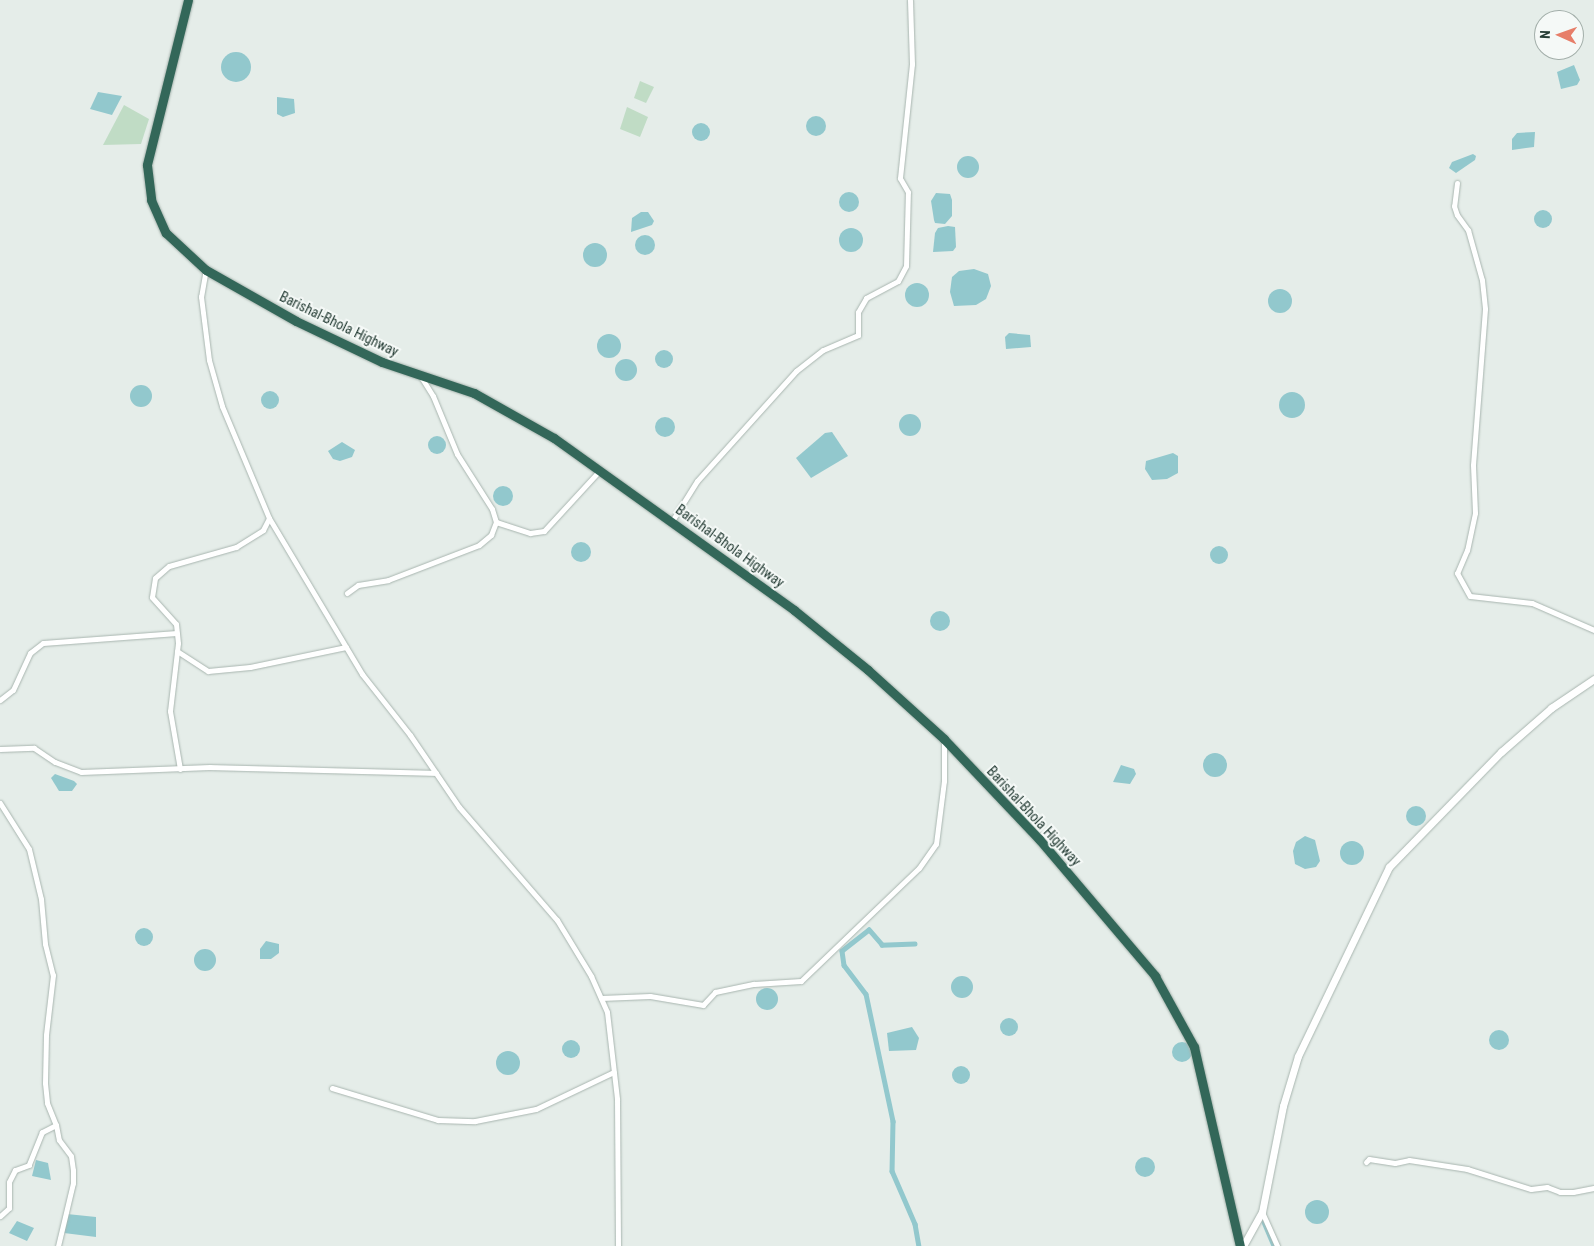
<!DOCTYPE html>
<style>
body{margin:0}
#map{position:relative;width:1594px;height:1246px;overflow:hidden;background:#e5ede9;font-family:"Roboto Condensed",sans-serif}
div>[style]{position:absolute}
.green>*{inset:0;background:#c0dcc5}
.water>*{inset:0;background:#92c8cd}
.round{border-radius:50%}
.canal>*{height:4.5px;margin:-2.25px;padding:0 2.25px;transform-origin:2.25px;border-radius:2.25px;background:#92c8cd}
.roads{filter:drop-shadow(0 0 1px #a8b5af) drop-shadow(0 0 1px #a8b5af)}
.street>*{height:5px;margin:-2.5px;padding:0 2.5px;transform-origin:2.5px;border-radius:2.5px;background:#fff}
.secondary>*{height:7px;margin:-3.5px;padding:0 3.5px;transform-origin:3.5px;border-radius:3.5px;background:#fff}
.highway>*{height:9px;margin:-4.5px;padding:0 4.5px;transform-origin:4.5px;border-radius:4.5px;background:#336759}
span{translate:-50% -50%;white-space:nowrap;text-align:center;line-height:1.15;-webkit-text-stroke:4px #f5f9f7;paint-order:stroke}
.street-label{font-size:14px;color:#253d35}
.north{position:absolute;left:1534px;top:10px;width:50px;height:50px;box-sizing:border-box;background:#f5f9f7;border:1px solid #a2aea9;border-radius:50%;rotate:272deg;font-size:14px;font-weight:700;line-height:20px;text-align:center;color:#253d35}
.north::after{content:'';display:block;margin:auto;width:18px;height:22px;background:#e77e69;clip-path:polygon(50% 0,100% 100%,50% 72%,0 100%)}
</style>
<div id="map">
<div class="green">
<div style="clip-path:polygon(640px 81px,654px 87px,646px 103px,634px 98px)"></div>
<div style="clip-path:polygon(124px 105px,149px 119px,141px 144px,103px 145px)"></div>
<div style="clip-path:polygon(627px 107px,648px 117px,640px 137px,620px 129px)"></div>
</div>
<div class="water">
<div class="round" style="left:221px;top:52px;width:30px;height:30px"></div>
<div style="clip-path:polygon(1574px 65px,1580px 80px,1577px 85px,1561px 89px,1557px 72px)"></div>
<div style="clip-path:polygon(98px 92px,122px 96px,112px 115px,90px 109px)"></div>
<div style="clip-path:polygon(277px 97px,294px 99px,295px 113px,283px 117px,277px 114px)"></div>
<div class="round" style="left:806px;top:116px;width:20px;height:20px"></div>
<div class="round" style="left:692px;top:123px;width:18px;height:18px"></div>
<div style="clip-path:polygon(1535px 132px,1534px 147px,1512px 150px,1512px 139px,1517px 133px)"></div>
<div style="clip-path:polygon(1473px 154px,1476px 156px,1475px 160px,1456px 173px,1449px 168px,1452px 162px)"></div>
<div class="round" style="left:957px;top:156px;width:22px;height:22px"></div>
<div class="round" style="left:839px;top:192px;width:20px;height:20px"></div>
<div style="clip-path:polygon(936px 193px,950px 194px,952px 200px,952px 216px,945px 224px,935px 223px,934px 220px,931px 201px)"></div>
<div class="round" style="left:1534px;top:210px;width:18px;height:18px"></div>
<div style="clip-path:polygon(641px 212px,648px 212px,654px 221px,652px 225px,631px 232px,632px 218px)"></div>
<div style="clip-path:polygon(948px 226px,955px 227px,956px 247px,953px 251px,933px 252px,935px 233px,938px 228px)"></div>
<div class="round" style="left:839px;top:228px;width:24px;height:24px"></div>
<div class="round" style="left:635px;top:235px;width:20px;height:20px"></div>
<div class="round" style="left:583px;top:243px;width:24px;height:24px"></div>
<div style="clip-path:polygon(974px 269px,988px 274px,991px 286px,986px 299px,976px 305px,954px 306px,950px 292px,952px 277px,959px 271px)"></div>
<div class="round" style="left:905px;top:283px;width:24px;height:24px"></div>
<div class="round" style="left:1268px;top:289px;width:24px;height:24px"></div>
<div style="clip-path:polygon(1009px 333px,1030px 335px,1031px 347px,1006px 349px,1005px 337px)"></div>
<div class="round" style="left:597px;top:334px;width:24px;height:24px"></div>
<div class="round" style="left:655px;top:350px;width:18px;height:18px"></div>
<div class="round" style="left:615px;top:359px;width:22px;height:22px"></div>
<div class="round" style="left:130px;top:385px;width:22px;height:22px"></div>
<div class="round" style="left:261px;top:391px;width:18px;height:18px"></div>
<div class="round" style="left:1279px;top:392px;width:26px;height:26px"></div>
<div class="round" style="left:899px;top:414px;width:22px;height:22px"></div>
<div class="round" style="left:655px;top:417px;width:20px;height:20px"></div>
<div style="clip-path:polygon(832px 432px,848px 456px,811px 478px,796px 458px,825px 433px)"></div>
<div class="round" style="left:428px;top:436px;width:18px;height:18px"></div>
<div style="clip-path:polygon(342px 442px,355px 450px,352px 457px,340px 461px,333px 459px,328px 451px)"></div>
<div style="clip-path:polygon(1173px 453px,1178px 456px,1178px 473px,1167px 479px,1152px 480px,1145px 469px,1146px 461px)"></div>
<div class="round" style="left:493px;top:486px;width:20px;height:20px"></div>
<div class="round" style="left:571px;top:542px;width:20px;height:20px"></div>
<div class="round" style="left:1210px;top:546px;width:18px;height:18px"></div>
<div class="round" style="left:930px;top:611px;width:20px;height:20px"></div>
<div class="round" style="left:1203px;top:753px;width:24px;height:24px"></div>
<div style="clip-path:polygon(1121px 765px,1134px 769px,1136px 774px,1130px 784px,1113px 782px)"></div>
<div style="clip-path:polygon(55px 774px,74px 781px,77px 784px,72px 791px,59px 791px,51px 778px)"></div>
<div class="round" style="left:1406px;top:806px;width:20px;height:20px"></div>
<div style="clip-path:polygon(1305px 836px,1315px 840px,1320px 861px,1316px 867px,1305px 869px,1295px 864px,1293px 851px,1296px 842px)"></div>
<div class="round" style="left:1340px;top:841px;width:24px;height:24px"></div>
<div class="round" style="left:135px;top:928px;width:18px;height:18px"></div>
<div style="clip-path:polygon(266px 941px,279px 944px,279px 953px,271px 959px,260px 959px,260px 949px)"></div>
<div class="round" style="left:194px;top:949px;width:22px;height:22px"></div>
<div class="round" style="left:951px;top:976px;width:22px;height:22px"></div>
<div class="round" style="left:756px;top:988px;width:22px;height:22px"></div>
<div class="round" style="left:1000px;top:1018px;width:18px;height:18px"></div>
<div style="clip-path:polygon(912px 1027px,919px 1038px,916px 1050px,889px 1051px,887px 1033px)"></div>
<div class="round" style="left:1489px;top:1030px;width:20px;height:20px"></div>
<div class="round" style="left:562px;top:1040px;width:18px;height:18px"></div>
<div class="round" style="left:1172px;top:1042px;width:20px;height:20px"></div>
<div class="round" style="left:496px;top:1051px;width:24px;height:24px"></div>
<div class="round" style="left:952px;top:1066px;width:18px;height:18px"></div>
<div class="round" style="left:1135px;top:1157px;width:20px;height:20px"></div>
<div style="clip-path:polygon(36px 1160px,48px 1163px,51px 1180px,32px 1176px)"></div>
<div class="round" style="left:1305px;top:1200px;width:24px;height:24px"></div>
<div style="clip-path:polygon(67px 1214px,96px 1217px,96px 1237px,64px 1233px)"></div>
<div style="clip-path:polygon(17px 1221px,34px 1228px,27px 1241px,9px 1233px)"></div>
</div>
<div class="canal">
<div style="left:915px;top:944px;width:33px;rotate:178deg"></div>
<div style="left:882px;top:945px;width:20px;rotate:-131deg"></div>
<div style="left:869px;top:930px;width:34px;rotate:142deg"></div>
<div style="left:842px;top:951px;width:14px;rotate:82deg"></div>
<div style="left:844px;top:965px;width:36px;rotate:53deg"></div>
<div style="left:866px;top:994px;width:130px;rotate:78deg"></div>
<div style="left:893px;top:1121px;width:50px;rotate:91.1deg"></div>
<div style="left:892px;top:1171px;width:58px;rotate:66.5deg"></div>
<div style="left:915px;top:1224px;width:22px;rotate:80deg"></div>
<div style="left:1264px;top:1222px;width:26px;rotate:67deg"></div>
</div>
<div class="roads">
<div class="street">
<div style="left:1457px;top:183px;width:23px;rotate:97deg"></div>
<div style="left:1454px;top:206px;width:9px;rotate:72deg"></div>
<div style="left:1457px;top:215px;width:19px;rotate:54deg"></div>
<div style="left:1468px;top:230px;width:52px;rotate:74.4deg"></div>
<div style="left:1482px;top:280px;width:29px;rotate:84deg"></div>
<div style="left:1485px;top:309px;width:156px;rotate:94.4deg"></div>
<div style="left:1473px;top:465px;width:48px;rotate:87.6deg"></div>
<div style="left:1475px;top:513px;width:38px;rotate:102deg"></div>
<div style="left:1467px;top:550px;width:25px;rotate:113deg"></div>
<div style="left:1457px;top:573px;width:26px;rotate:61deg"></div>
<div style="left:1470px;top:596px;width:62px;rotate:6.4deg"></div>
<div style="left:1532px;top:603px;width:68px;rotate:23.5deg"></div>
<div style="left:269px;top:518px;width:182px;rotate:59.2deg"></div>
<div style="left:362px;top:674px;width:78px;rotate:51.8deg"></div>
<div style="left:410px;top:735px;width:87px;rotate:55.8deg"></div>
<div style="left:459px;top:807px;width:150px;rotate:49.1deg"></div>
<div style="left:557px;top:920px;width:66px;rotate:58.7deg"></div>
<div style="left:591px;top:976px;width:39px;rotate:66deg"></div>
<div style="left:607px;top:1012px;width:88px;rotate:83.4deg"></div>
<div style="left:617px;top:1099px;width:147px;rotate:89.6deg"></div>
<div style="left:672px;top:521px;width:47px;rotate:-58deg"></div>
<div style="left:697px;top:481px;width:148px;rotate:-48deg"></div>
<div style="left:796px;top:371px;width:34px;rotate:-38deg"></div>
<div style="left:823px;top:350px;width:38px;rotate:-23deg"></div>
<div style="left:858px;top:335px;width:23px;rotate:-90deg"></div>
<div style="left:858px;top:312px;width:16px;rotate:-60deg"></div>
<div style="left:866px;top:298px;width:36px;rotate:-28deg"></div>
<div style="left:898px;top:281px;width:17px;rotate:-62deg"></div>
<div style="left:906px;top:266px;width:74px;rotate:-88.5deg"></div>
<div style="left:908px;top:192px;width:16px;rotate:-120deg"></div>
<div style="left:900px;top:178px;width:115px;rotate:-84deg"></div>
<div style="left:912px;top:64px;width:64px;rotate:-91.8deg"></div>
<div style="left:496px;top:522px;width:36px;rotate:18deg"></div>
<div style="left:530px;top:533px;width:14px;rotate:-8deg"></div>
<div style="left:544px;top:531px;width:83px;rotate:-47.4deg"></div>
<div style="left:347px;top:593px;width:14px;rotate:-36deg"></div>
<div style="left:358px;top:585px;width:30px;rotate:-9deg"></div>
<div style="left:388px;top:580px;width:97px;rotate:-21deg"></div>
<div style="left:479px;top:545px;width:16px;rotate:-40deg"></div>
<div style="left:491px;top:535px;width:14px;rotate:-69deg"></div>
<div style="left:496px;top:522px;width:14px;rotate:-107deg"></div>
<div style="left:492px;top:509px;width:65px;rotate:-122.5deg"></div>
<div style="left:457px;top:454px;width:63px;rotate:-112.5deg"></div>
<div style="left:433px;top:396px;width:26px;rotate:-122deg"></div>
<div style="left:177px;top:651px;width:37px;rotate:33deg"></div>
<div style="left:208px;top:671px;width:42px;rotate:-5.4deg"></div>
<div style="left:250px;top:667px;width:98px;rotate:-11.8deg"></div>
<div style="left:0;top:700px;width:16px;rotate:-38deg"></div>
<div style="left:13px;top:690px;width:41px;rotate:-65.3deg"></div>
<div style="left:30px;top:653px;width:16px;rotate:-38deg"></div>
<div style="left:43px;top:643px;width:134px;rotate:-4.3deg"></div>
<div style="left:0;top:749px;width:34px;rotate:-2deg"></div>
<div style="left:34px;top:748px;width:25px;rotate:34deg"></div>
<div style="left:55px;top:762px;width:28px;rotate:21deg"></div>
<div style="left:81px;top:772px;width:129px;rotate:-2.2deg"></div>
<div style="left:210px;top:767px;width:226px;rotate:1.5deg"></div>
<div style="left:180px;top:769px;width:59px;rotate:-99.8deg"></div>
<div style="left:170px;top:711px;width:68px;rotate:-83.3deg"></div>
<div style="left:178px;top:643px;width:19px;rotate:-96deg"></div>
<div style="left:176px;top:624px;width:36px;rotate:-132deg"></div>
<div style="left:152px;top:597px;width:19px;rotate:-81deg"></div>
<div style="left:155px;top:578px;width:18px;rotate:-41deg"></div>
<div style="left:169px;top:566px;width:70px;rotate:-15.8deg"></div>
<div style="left:236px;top:547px;width:32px;rotate:-32deg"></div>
<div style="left:263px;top:530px;width:13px;rotate:-63deg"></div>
<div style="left:269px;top:518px;width:121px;rotate:-112.8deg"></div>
<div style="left:222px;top:406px;width:48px;rotate:-105.8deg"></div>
<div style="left:209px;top:360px;width:64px;rotate:-97.2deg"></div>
<div style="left:201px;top:297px;width:27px;rotate:-80deg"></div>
<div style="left:0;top:803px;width:54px;rotate:57.8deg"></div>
<div style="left:29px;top:849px;width:51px;rotate:76.5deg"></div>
<div style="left:41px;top:899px;width:45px;rotate:84.9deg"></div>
<div style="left:45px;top:944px;width:32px;rotate:76deg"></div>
<div style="left:53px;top:975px;width:60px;rotate:96.7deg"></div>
<div style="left:46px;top:1035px;width:48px;rotate:91.2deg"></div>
<div style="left:45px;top:1083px;width:20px;rotate:84deg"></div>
<div style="left:47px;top:1103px;width:24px;rotate:68deg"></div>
<div style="left:56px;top:1125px;width:16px;rotate:153deg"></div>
<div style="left:42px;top:1132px;width:35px;rotate:112deg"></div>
<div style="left:29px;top:1165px;width:15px;rotate:160deg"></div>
<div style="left:15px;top:1170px;width:13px;rotate:117deg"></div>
<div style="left:9px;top:1182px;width:26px;rotate:90deg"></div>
<div style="left:9px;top:1208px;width:12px;rotate:138deg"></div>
<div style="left:601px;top:998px;width:49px;rotate:-2.3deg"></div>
<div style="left:650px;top:996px;width:54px;rotate:9.6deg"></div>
<div style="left:703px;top:1005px;width:18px;rotate:-47deg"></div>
<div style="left:715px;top:992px;width:40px;rotate:-12deg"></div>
<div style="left:754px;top:984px;width:47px;rotate:-3.7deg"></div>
<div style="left:801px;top:981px;width:163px;rotate:-43.8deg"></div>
<div style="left:919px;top:868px;width:29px;rotate:-55deg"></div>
<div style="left:936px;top:844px;width:64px;rotate:-82.8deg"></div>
<div style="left:944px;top:781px;width:42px;rotate:-90deg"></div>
<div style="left:332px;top:1088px;width:111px;rotate:16.8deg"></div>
<div style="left:438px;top:1120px;width:37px;rotate:2deg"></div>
<div style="left:475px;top:1121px;width:62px;rotate:-11.1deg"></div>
<div style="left:536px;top:1109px;width:86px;rotate:-25.4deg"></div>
<div style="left:56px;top:1125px;width:15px;rotate:79deg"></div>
<div style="left:59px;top:1140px;width:20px;rotate:53deg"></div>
<div style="left:71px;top:1156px;width:14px;rotate:82deg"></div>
<div style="left:73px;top:1170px;width:13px;rotate:90deg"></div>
<div style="left:73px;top:1183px;width:65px;rotate:103.4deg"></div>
<div style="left:1366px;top:1162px;width:4px;rotate:-45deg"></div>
<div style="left:1369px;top:1159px;width:26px;rotate:9deg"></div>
<div style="left:1395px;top:1163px;width:14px;rotate:-12deg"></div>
<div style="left:1409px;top:1160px;width:59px;rotate:8.8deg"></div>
<div style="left:1467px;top:1169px;width:67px;rotate:17.4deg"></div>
<div style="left:1531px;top:1189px;width:16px;rotate:-7deg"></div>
<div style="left:1547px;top:1187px;width:14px;rotate:21deg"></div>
<div style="left:1560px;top:1192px;width:13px"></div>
<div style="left:1573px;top:1192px;width:21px;rotate:-11deg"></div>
<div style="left:1262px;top:1212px;width:37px;rotate:66deg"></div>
</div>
<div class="secondary">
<div style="left:1243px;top:1246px;width:39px;rotate:-61deg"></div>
<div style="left:1262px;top:1212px;width:108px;rotate:-78.8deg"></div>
<div style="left:1283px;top:1106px;width:52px;rotate:-73.3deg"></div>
<div style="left:1298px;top:1056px;width:210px;rotate:-64.3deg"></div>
<div style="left:1389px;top:867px;width:161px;rotate:-45.8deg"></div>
<div style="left:1501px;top:752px;width:67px;rotate:-41.3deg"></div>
<div style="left:1551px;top:708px;width:52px;rotate:-34deg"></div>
</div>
<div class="highway">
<div style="left:188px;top:0;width:170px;rotate:104deg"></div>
<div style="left:147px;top:165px;width:35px;rotate:83deg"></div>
<div style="left:151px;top:200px;width:36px;rotate:66deg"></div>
<div style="left:166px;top:233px;width:54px;rotate:42.8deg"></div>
<div style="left:206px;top:270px;width:103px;rotate:29.5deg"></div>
<div style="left:296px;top:321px;width:95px;rotate:25.5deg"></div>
<div style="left:382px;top:362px;width:97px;rotate:18.6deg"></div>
<div style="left:474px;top:393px;width:92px;rotate:29.4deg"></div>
<div style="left:554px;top:438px;width:295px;rotate:35.6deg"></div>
<div style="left:794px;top:610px;width:95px;rotate:39deg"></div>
<div style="left:868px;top:670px;width:103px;rotate:42.2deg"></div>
<div style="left:944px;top:739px;width:138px;rotate:46.5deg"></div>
<div style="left:1039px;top:839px;width:180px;rotate:49.7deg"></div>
<div style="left:1155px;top:976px;width:81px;rotate:61.2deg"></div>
<div style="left:1194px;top:1047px;width:204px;rotate:77deg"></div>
</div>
</div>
<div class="street-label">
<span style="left:339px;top:324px;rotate:26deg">Barishal-Bhola Highway</span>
<span style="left:730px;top:546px;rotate:36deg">Barishal-Bhola Highway</span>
<span style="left:1034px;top:816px;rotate:47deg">Barishal-Bhola Highway</span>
</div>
<div class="north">N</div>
</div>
